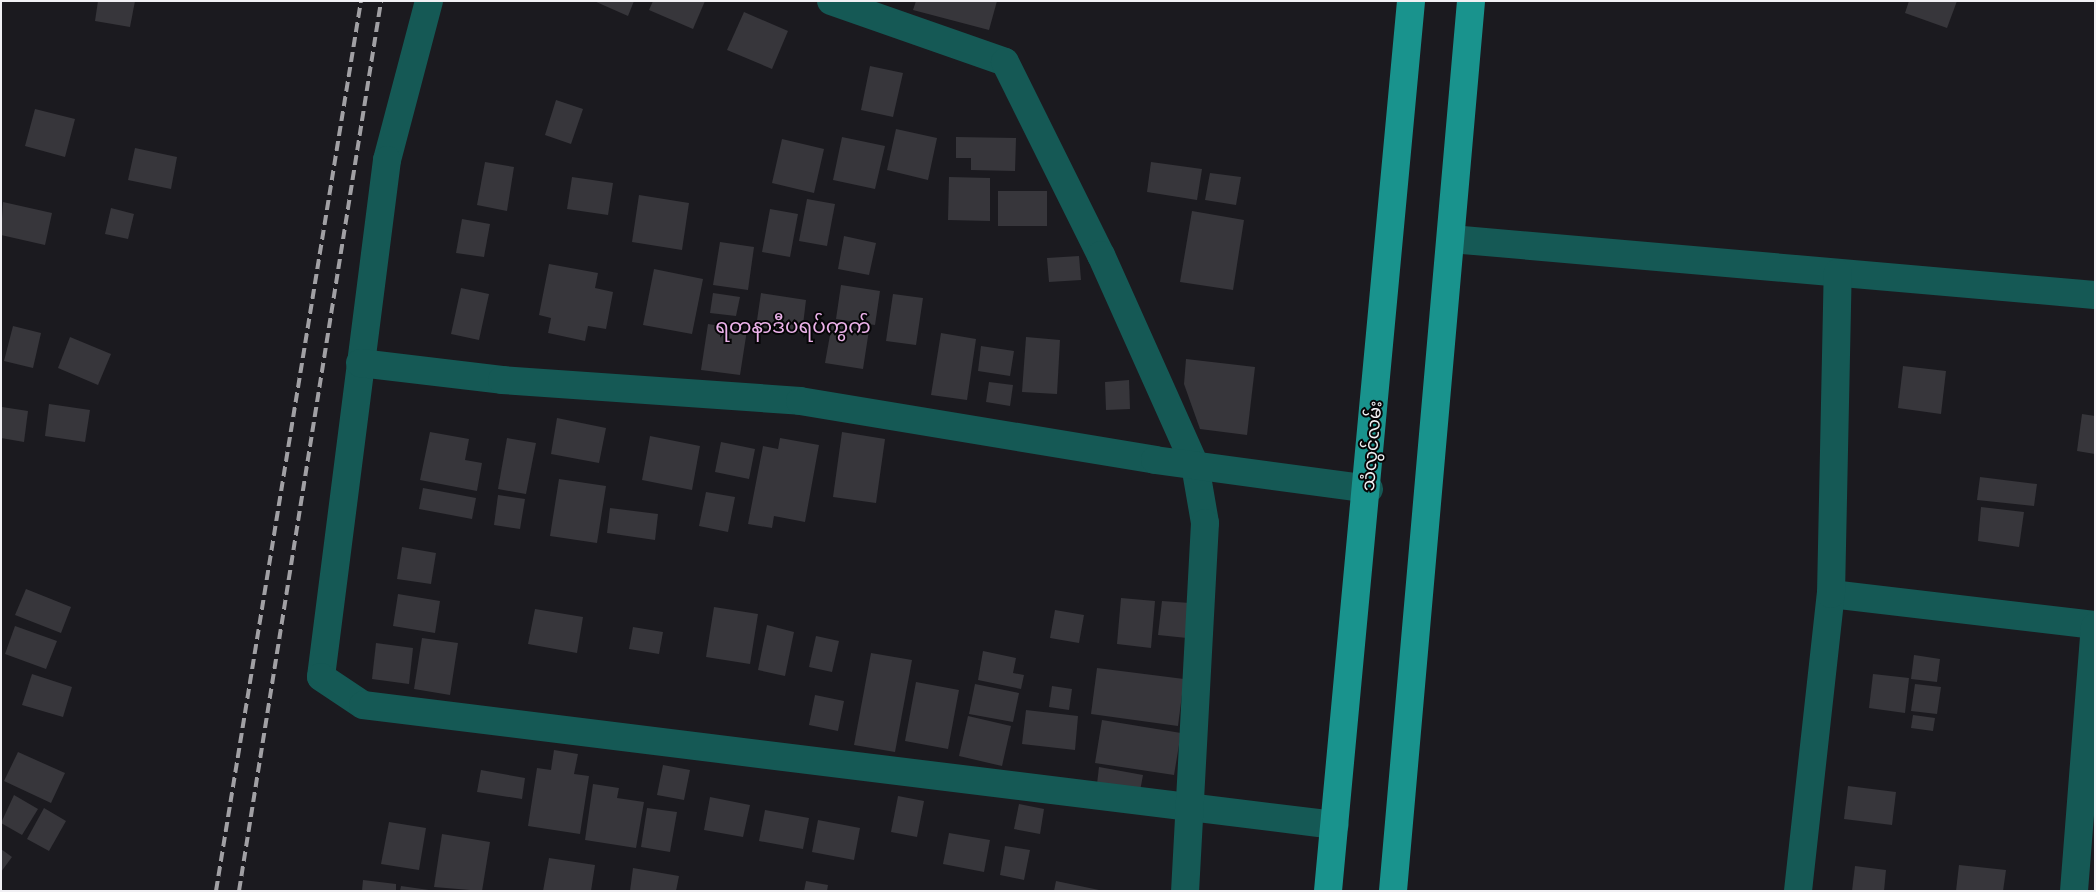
<!DOCTYPE html>
<meta charset="utf-8">
<style>
body{margin:0}
#map{position:relative;width:2096px;height:892px;overflow:hidden;background:#1b1a1f;font-family:Roboto,"Noto Sans Myanmar",sans-serif}
div>[style]{position:absolute}
.building>*{inset:0;background:#37363b}
.street>*{height:28px;margin:-14px;padding:0 14px;transform-origin:14px;border-radius:14px;background:#155955}
.primary>*{height:28px;margin:-14px;padding:0 14px;transform-origin:14px;border-radius:14px;background:#19938d}
.rail>*{height:4px;margin-top:-2px;transform-origin:0;background:repeating-linear-gradient(90deg,#a1a0a4 0 10px,transparent 0 15px)}
span{translate:-50% -50%;white-space:nowrap;text-align:center;line-height:1.15;-webkit-text-stroke:4px #060607;paint-order:stroke}
.street-label{font-size:18px;color:#f1f0f4}
.quarter-label{font-size:20px;color:#ecb2ea}
.frame{position:absolute;inset:0;border:2px solid #f1f0f4;pointer-events:none}
</style>
<div id="map">
<div class="building">
<div style="clip-path:polygon(98px 1px,135px 1px,130px 27px,95px 21px)"></div>
<div style="clip-path:polygon(594px 1px,634px 1px,628px 16px)"></div>
<div style="clip-path:polygon(653px 1px,705px 1px,693px 29px,649px 10px)"></div>
<div style="clip-path:polygon(916px 1px,997px 1px,989px 30px,913px 10px)"></div>
<div style="clip-path:polygon(1909px 1px,1957px 1px,1947px 28px,1905px 13px)"></div>
<div style="clip-path:polygon(744px 12px,788px 31px,772px 69px,727px 50px)"></div>
<div style="clip-path:polygon(870px 66px,903px 73px,893px 117px,861px 110px)"></div>
<div style="clip-path:polygon(556px 100px,583px 109px,571px 144px,545px 135px)"></div>
<div style="clip-path:polygon(35px 109px,75px 119px,65px 157px,25px 146px)"></div>
<div style="clip-path:polygon(896px 129px,937px 138px,928px 180px,887px 170px)"></div>
<div style="clip-path:polygon(842px 137px,885px 146px,875px 189px,833px 180px)"></div>
<div style="clip-path:polygon(956px 137px,1016px 138px,1015px 171px,971px 170px,971px 158px,956px 158px)"></div>
<div style="clip-path:polygon(782px 139px,824px 149px,814px 193px,772px 183px)"></div>
<div style="clip-path:polygon(135px 148px,177px 157px,171px 189px,128px 180px)"></div>
<div style="clip-path:polygon(485px 162px,514px 167px,507px 211px,477px 205px)"></div>
<div style="clip-path:polygon(1151px 162px,1202px 169px,1197px 200px,1147px 192px)"></div>
<div style="clip-path:polygon(1210px 173px,1241px 177px,1236px 205px,1205px 200px)"></div>
<div style="clip-path:polygon(572px 177px,613px 183px,608px 215px,567px 209px)"></div>
<div style="clip-path:polygon(949px 177px,990px 178px,990px 221px,948px 220px)"></div>
<div style="clip-path:polygon(998px 191px,1047px 191px,1047px 226px,998px 226px)"></div>
<div style="clip-path:polygon(639px 195px,689px 203px,682px 250px,632px 242px)"></div>
<div style="clip-path:polygon(807px 199px,835px 204px,827px 246px,799px 241px)"></div>
<div style="clip-path:polygon(3px 202px,52px 213px,45px 245px,1px 235px)"></div>
<div style="clip-path:polygon(111px 208px,134px 214px,128px 239px,105px 234px)"></div>
<div style="clip-path:polygon(770px 209px,798px 214px,790px 257px,762px 252px)"></div>
<div style="clip-path:polygon(1192px 211px,1244px 220px,1233px 290px,1180px 282px)"></div>
<div style="clip-path:polygon(462px 219px,490px 224px,484px 257px,456px 253px)"></div>
<div style="clip-path:polygon(844px 236px,876px 243px,869px 275px,838px 269px)"></div>
<div style="clip-path:polygon(720px 242px,754px 247px,748px 290px,713px 285px)"></div>
<div style="clip-path:polygon(1079px 256px,1081px 280px,1049px 282px,1047px 258px)"></div>
<div style="clip-path:polygon(549px 264px,598px 273px,595px 288px,613px 292px,606px 329px,588px 326px,585px 341px,548px 333px,551px 318px,539px 315px)"></div>
<div style="clip-path:polygon(654px 269px,703px 279px,692px 334px,643px 325px)"></div>
<div style="clip-path:polygon(841px 285px,880px 291px,875px 325px,836px 319px)"></div>
<div style="clip-path:polygon(461px 288px,489px 294px,479px 340px,451px 334px)"></div>
<div style="clip-path:polygon(713px 293px,740px 297px,736px 316px,710px 313px)"></div>
<div style="clip-path:polygon(761px 293px,806px 300px,802px 333px,756px 327px)"></div>
<div style="clip-path:polygon(893px 294px,923px 298px,916px 345px,886px 341px)"></div>
<div style="clip-path:polygon(708px 324px,747px 330px,740px 375px,701px 370px)"></div>
<div style="clip-path:polygon(832px 324px,869px 330px,863px 369px,825px 363px)"></div>
<div style="clip-path:polygon(13px 326px,41px 333px,33px 368px,4px 361px)"></div>
<div style="clip-path:polygon(941px 333px,976px 339px,967px 400px,931px 395px)"></div>
<div style="clip-path:polygon(70px 337px,111px 354px,98px 385px,58px 368px)"></div>
<div style="clip-path:polygon(1026px 337px,1060px 340px,1057px 394px,1022px 392px)"></div>
<div style="clip-path:polygon(981px 346px,1014px 351px,1010px 376px,978px 371px)"></div>
<div style="clip-path:polygon(1186px 359px,1255px 367px,1247px 435px,1200px 429px,1184px 384px)"></div>
<div style="clip-path:polygon(1903px 366px,1946px 371px,1941px 414px,1898px 408px)"></div>
<div style="clip-path:polygon(1129px 380px,1130px 409px,1106px 410px,1105px 382px)"></div>
<div style="clip-path:polygon(989px 382px,1013px 385px,1010px 406px,986px 402px)"></div>
<div style="clip-path:polygon(49px 404px,90px 410px,85px 442px,45px 436px)"></div>
<div style="clip-path:polygon(2px 407px,28px 411px,24px 442px,1px 438px)"></div>
<div style="clip-path:polygon(2082px 414px,2095px 416px,2095px 454px,2077px 451px)"></div>
<div style="clip-path:polygon(557px 418px,606px 428px,599px 463px,551px 454px)"></div>
<div style="clip-path:polygon(430px 432px,469px 439px,465px 460px,482px 463px,477px 491px,420px 480px)"></div>
<div style="clip-path:polygon(842px 432px,885px 439px,876px 503px,833px 497px)"></div>
<div style="clip-path:polygon(650px 436px,700px 446px,692px 490px,642px 480px)"></div>
<div style="clip-path:polygon(507px 438px,536px 443px,526px 494px,498px 489px)"></div>
<div style="clip-path:polygon(780px 438px,819px 445px,805px 522px,774px 516px,772px 528px,748px 524px,763px 446px,778px 449px)"></div>
<div style="clip-path:polygon(721px 442px,755px 449px,749px 479px,715px 472px)"></div>
<div style="clip-path:polygon(1980px 477px,2037px 484px,2034px 506px,1977px 500px)"></div>
<div style="clip-path:polygon(559px 479px,606px 486px,597px 543px,550px 536px)"></div>
<div style="clip-path:polygon(423px 488px,476px 498px,472px 519px,419px 509px)"></div>
<div style="clip-path:polygon(706px 492px,735px 497px,728px 532px,699px 526px)"></div>
<div style="clip-path:polygon(498px 495px,525px 499px,520px 529px,494px 525px)"></div>
<div style="clip-path:polygon(1981px 507px,2024px 512px,2019px 547px,1978px 541px)"></div>
<div style="clip-path:polygon(610px 508px,658px 514px,655px 540px,607px 533px)"></div>
<div style="clip-path:polygon(402px 547px,436px 553px,431px 584px,397px 579px)"></div>
<div style="clip-path:polygon(26px 589px,71px 607px,61px 633px,15px 615px)"></div>
<div style="clip-path:polygon(398px 594px,440px 601px,435px 633px,393px 626px)"></div>
<div style="clip-path:polygon(1121px 598px,1155px 601px,1151px 648px,1117px 644px)"></div>
<div style="clip-path:polygon(1162px 601px,1190px 603px,1187px 638px,1158px 635px)"></div>
<div style="clip-path:polygon(714px 607px,758px 614px,750px 664px,706px 657px)"></div>
<div style="clip-path:polygon(535px 609px,583px 617px,577px 653px,528px 644px)"></div>
<div style="clip-path:polygon(1055px 610px,1084px 615px,1079px 643px,1050px 638px)"></div>
<div style="clip-path:polygon(767px 625px,794px 632px,785px 676px,758px 670px)"></div>
<div style="clip-path:polygon(15px 626px,57px 641px,46px 669px,5px 654px)"></div>
<div style="clip-path:polygon(633px 627px,663px 632px,659px 654px,629px 649px)"></div>
<div style="clip-path:polygon(816px 636px,839px 641px,832px 672px,809px 667px)"></div>
<div style="clip-path:polygon(422px 638px,458px 643px,450px 695px,414px 689px)"></div>
<div style="clip-path:polygon(376px 643px,413px 648px,409px 684px,372px 679px)"></div>
<div style="clip-path:polygon(983px 651px,1016px 658px,1013px 673px,1024px 675px,1021px 689px,978px 680px)"></div>
<div style="clip-path:polygon(871px 653px,912px 660px,895px 752px,854px 745px)"></div>
<div style="clip-path:polygon(1914px 655px,1940px 659px,1937px 682px,1911px 679px)"></div>
<div style="clip-path:polygon(1097px 668px,1184px 679px,1178px 726px,1091px 714px)"></div>
<div style="clip-path:polygon(32px 674px,72px 687px,63px 717px,22px 705px)"></div>
<div style="clip-path:polygon(1873px 674px,1909px 678px,1905px 713px,1869px 708px)"></div>
<div style="clip-path:polygon(916px 682px,959px 690px,948px 749px,905px 741px)"></div>
<div style="clip-path:polygon(975px 684px,1019px 693px,1013px 722px,969px 714px)"></div>
<div style="clip-path:polygon(1915px 684px,1941px 687px,1937px 714px,1911px 711px)"></div>
<div style="clip-path:polygon(1052px 686px,1072px 689px,1069px 710px,1049px 707px)"></div>
<div style="clip-path:polygon(815px 695px,844px 701px,838px 731px,809px 725px)"></div>
<div style="clip-path:polygon(1026px 710px,1078px 716px,1075px 750px,1022px 744px)"></div>
<div style="clip-path:polygon(1913px 715px,1935px 718px,1933px 731px,1911px 728px)"></div>
<div style="clip-path:polygon(968px 716px,1011px 726px,1002px 766px,959px 756px)"></div>
<div style="clip-path:polygon(1102px 720px,1181px 733px,1174px 775px,1095px 763px)"></div>
<div style="clip-path:polygon(554px 750px,578px 754px,574px 774px,589px 776px,580px 834px,528px 826px,537px 768px,551px 770px)"></div>
<div style="clip-path:polygon(18px 752px,65px 773px,51px 803px,4px 781px)"></div>
<div style="clip-path:polygon(663px 765px,690px 770px,684px 800px,657px 795px)"></div>
<div style="clip-path:polygon(1099px 767px,1143px 775px,1140px 791px,1097px 784px)"></div>
<div style="clip-path:polygon(481px 770px,525px 778px,522px 799px,477px 792px)"></div>
<div style="clip-path:polygon(593px 784px,619px 788px,617px 798px,644px 802px,636px 848px,585px 840px)"></div>
<div style="clip-path:polygon(1848px 786px,1896px 792px,1892px 825px,1844px 819px)"></div>
<div style="clip-path:polygon(14px 795px,38px 809px,22px 835px,1px 823px)"></div>
<div style="clip-path:polygon(898px 796px,924px 801px,917px 837px,891px 832px)"></div>
<div style="clip-path:polygon(710px 797px,750px 805px,743px 837px,704px 830px)"></div>
<div style="clip-path:polygon(1019px 804px,1044px 809px,1040px 834px,1014px 829px)"></div>
<div style="clip-path:polygon(44px 808px,66px 821px,49px 851px,27px 839px)"></div>
<div style="clip-path:polygon(647px 808px,677px 812px,670px 852px,641px 847px)"></div>
<div style="clip-path:polygon(765px 810px,809px 818px,803px 849px,759px 841px)"></div>
<div style="clip-path:polygon(818px 820px,860px 828px,854px 860px,812px 852px)"></div>
<div style="clip-path:polygon(389px 822px,426px 828px,419px 870px,381px 864px)"></div>
<div style="clip-path:polygon(949px 833px,990px 840px,984px 872px,943px 864px)"></div>
<div style="clip-path:polygon(442px 834px,490px 842px,482px 891px,434px 887px)"></div>
<div style="clip-path:polygon(1005px 846px,1030px 850px,1024px 880px,1000px 875px)"></div>
<div style="clip-path:polygon(1px 849px,12px 857px,1px 872px)"></div>
<div style="clip-path:polygon(549px 858px,595px 865px,591px 891px,543px 891px)"></div>
<div style="clip-path:polygon(1959px 865px,2006px 870px,2003px 891px,1956px 891px)"></div>
<div style="clip-path:polygon(1855px 866px,1886px 870px,1884px 891px,1852px 891px)"></div>
<div style="clip-path:polygon(633px 868px,679px 876px,676px 891px,630px 891px)"></div>
<div style="clip-path:polygon(363px 880px,396px 884px,396px 891px,362px 891px)"></div>
<div style="clip-path:polygon(806px 881px,828px 885px,827px 891px,804px 891px)"></div>
<div style="clip-path:polygon(1056px 881px,1099px 890px,1098px 891px,1054px 891px)"></div>
<div style="clip-path:polygon(401px 886px,429px 890px,429px 891px,400px 891px)"></div>
</div>
<div class="street">
<div style="left:429px;top:1px;width:164px;rotate:104.8deg"></div>
<div style="left:387px;top:160px;width:521px;rotate:97.28deg"></div>
<div style="left:321px;top:677px;width:50px;rotate:33.7deg"></div>
<div style="left:363px;top:705px;width:979px;rotate:7.04deg"></div>
<div style="left:831px;top:1px;width:184px;rotate:19.3deg"></div>
<div style="left:1005px;top:62px;width:216px;rotate:63.6deg"></div>
<div style="left:1101px;top:255px;width:230px;rotate:65.9deg"></div>
<div style="left:1195px;top:465px;width:59px;rotate:80.2deg"></div>
<div style="left:1205px;top:523px;width:369px;rotate:93.1deg"></div>
<div style="left:1451px;top:239px;width:646px;rotate:4.97deg"></div>
<div style="left:360px;top:363px;width:143px;rotate:6.8deg"></div>
<div style="left:502px;top:380px;width:299px;rotate:4deg"></div>
<div style="left:800px;top:401px;width:360px;rotate:9.4deg"></div>
<div style="left:1155px;top:460px;width:216px;rotate:7.7deg"></div>
<div style="left:1831px;top:594px;width:266px;rotate:6.7deg"></div>
<div style="left:1798px;top:891px;width:299px;rotate:-83.7deg"></div>
<div style="left:1831px;top:594px;width:321px;rotate:-88.8deg"></div>
<div style="left:2074px;top:891px;width:265px;rotate:-85.5deg"></div>
</div>
<div class="primary">
<div style="left:1328px;top:891px;width:894px;rotate:-84.67deg"></div>
<div style="left:1393px;top:891px;width:893px;rotate:-84.99deg"></div>
</div>
<div class="rail">
<div style="left:216px;top:891px;width:902px;rotate:-80.75deg"></div>
<div style="left:239px;top:891px;width:901px;rotate:-80.93deg"></div>
</div>
<div class="street-label">
<span style="left:1372px;top:446px;rotate:-85deg">သံလွင်လမ်း</span>
</div>
<div class="quarter-label">
<span style="left:793px;top:326px">ရတနာဒီပရပ်ကွက်</span>
</div>
<div class="frame"></div>
</div>
